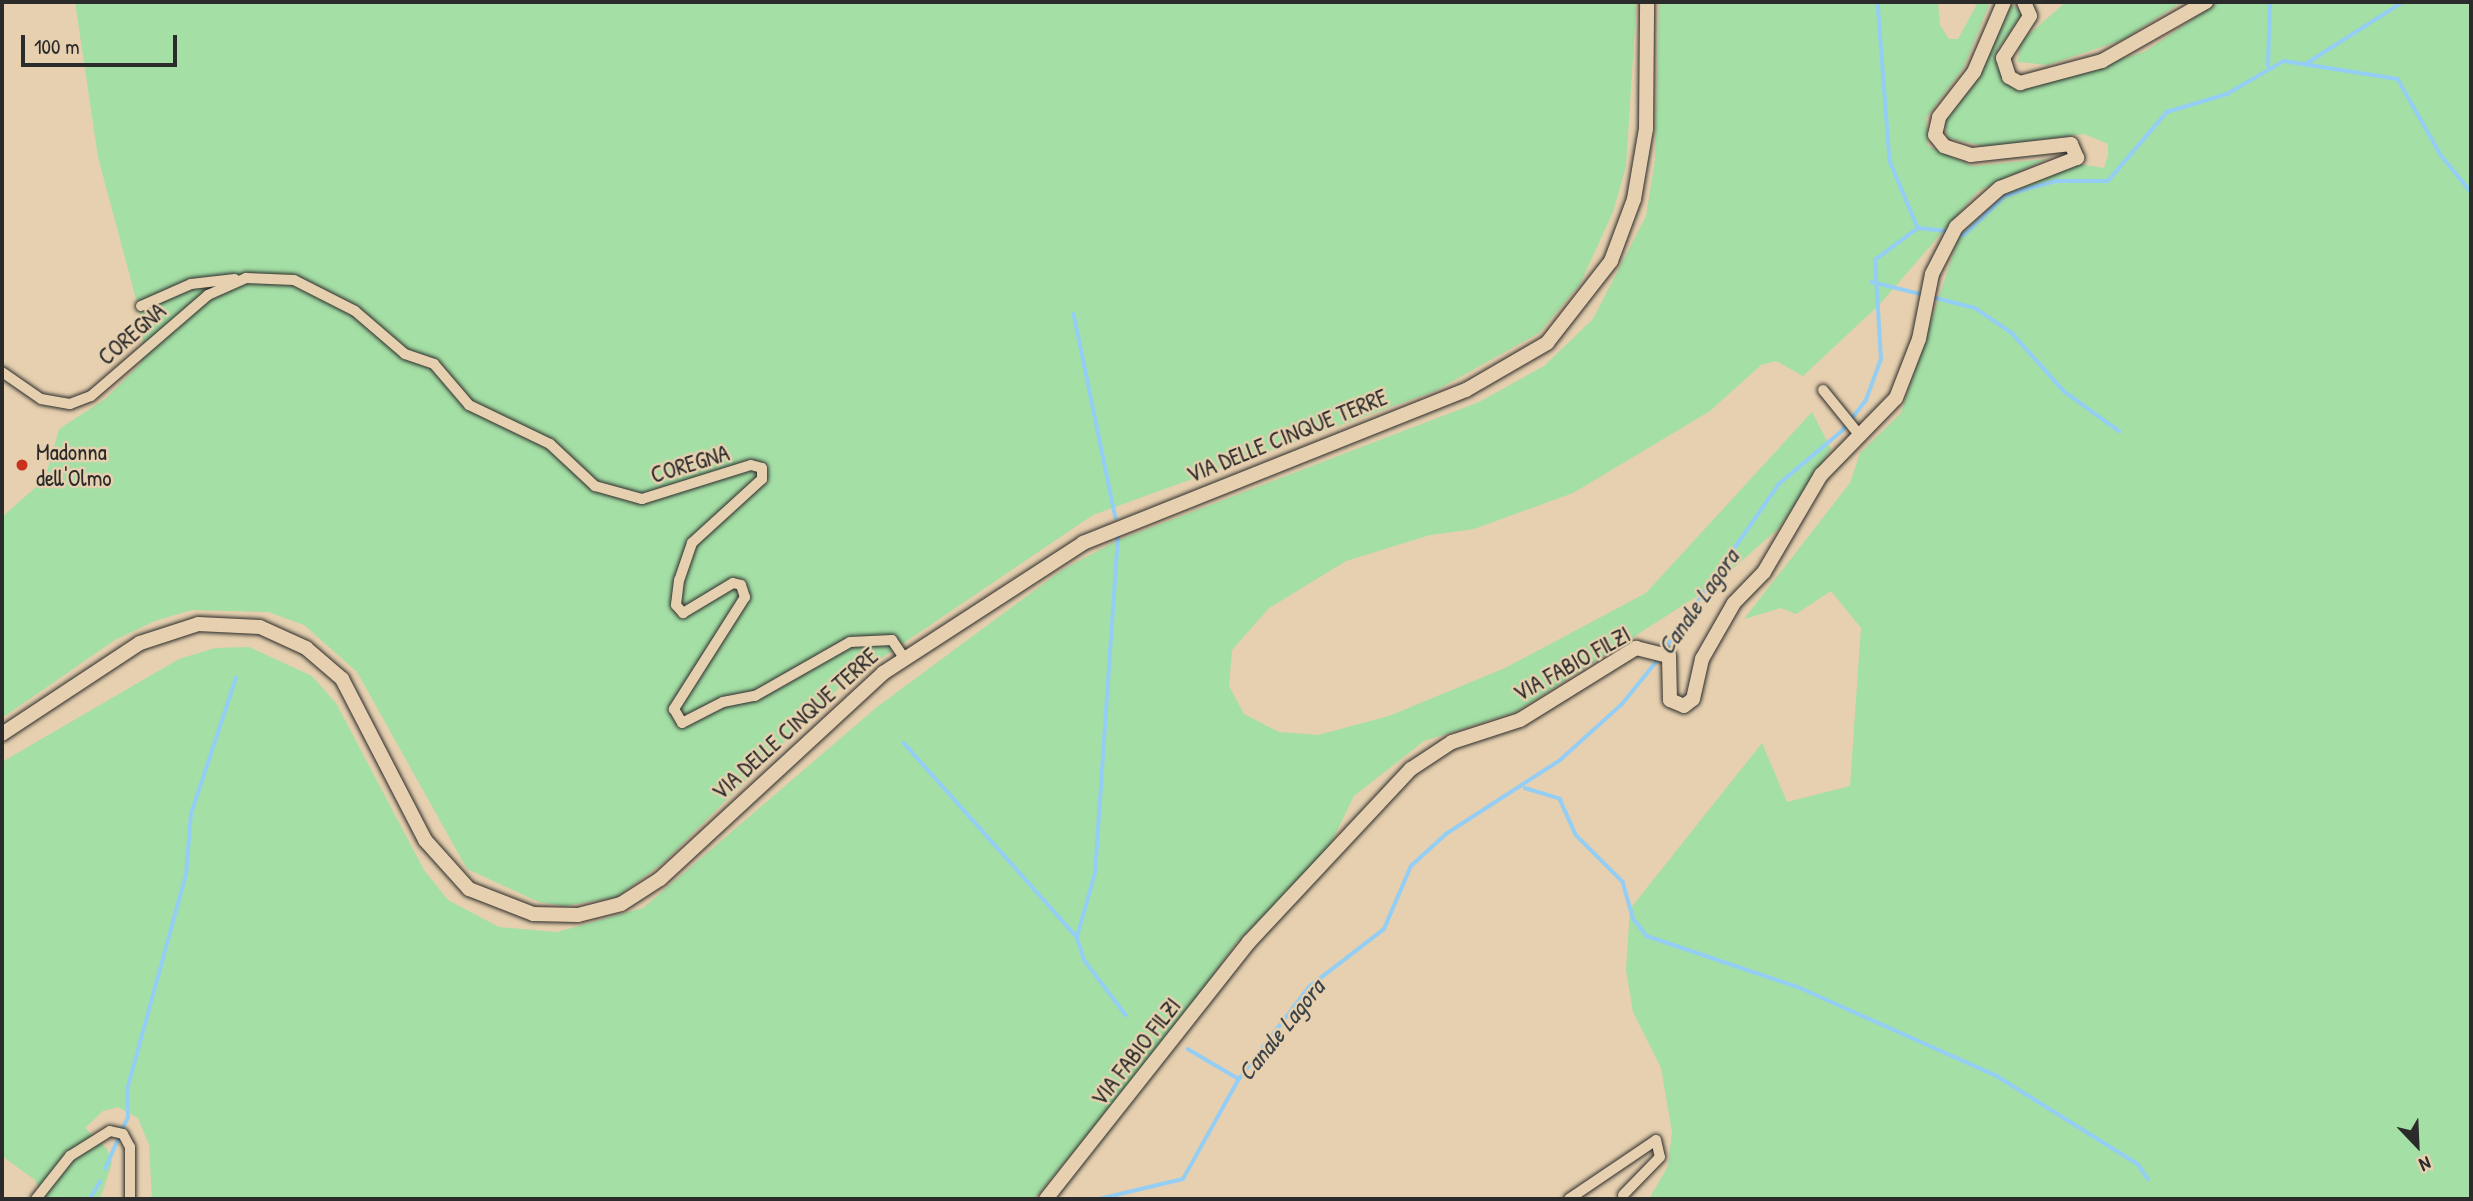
<!DOCTYPE html>
<style>
body{margin:0}
#map{position:relative;width:2473px;height:1201px;overflow:hidden;background:#e6d0af;font-family:"Patrick Hand",sans-serif}
div>[style]{position:absolute}
.green>*{inset:0;background:#a4dfa5}
.stream>*{height:3.5px;margin:-1.75px;padding:0 1.75px;transform-origin:1.75px;border-radius:1.75px;background:#94cef4}
.roads{filter:drop-shadow(0 0 2px #2b2b2b) drop-shadow(0 0 2px #2b2b2b)}
.street>*{height:10px;margin:-5px;padding:0 5px;transform-origin:5px;border-radius:5px;background:#e6d0af}
.secondary>*{height:14px;margin:-7px;padding:0 7px;transform-origin:7px;border-radius:7px;background:#e6d0af}
.dots>*{width:19px;height:19px;translate:-50% -50%;box-sizing:border-box;border:4px solid #e6d0af;border-radius:50%}
span{translate:-50% -50%;white-space:nowrap;text-align:center;line-height:1.15;-webkit-text-stroke:5px #e6d0af;paint-order:stroke}
.street-label{font-size:23px;color:#2b2b2b}
.poi-label{font-size:23px;color:#2b2b2b}
.left{translate:0 -50%;text-align:left}
.water-label{font-size:24px;color:#3b4349;font-style:italic}
.frame{position:absolute;inset:0;border:4px solid #2b2b2b;pointer-events:none}
.north{position:absolute;left:2382px;top:1110px;width:70px;height:70px;-webkit-text-stroke:5px #e6d0af;paint-order:stroke;rotate:157deg;font-size:19px;font-weight:700;line-height:28px;text-align:center;color:#2b2b2b}
.north::after{content:'';display:block;margin:auto;width:24px;height:32px;background:#2b2b2b;clip-path:polygon(50% 0,100% 100%,50% 72%,0 100%)}
.scale{position:absolute;left:21px;top:35px;width:156px;height:32px;box-sizing:border-box;border:4px solid #2b2b2b;border-top:0;padding-left:9px;font-size:21px;line-height:24px;white-space:nowrap;color:#2b2b2b;-webkit-text-stroke:5px #e6d0af;paint-order:stroke}
</style>
<div id="map">
<div class="green">
<div style="clip-path:polygon(75px 2px,1635px 2px,1636px 10px,1626px 166px,1613px 212px,1580px 284px,1539px 333px,1435px 391px,1093px 515px,843px 684px,664px 862px,617px 897px,565px 906px,539px 902px,467px 869px,357px 672px,304px 625px,268px 612px,192px 610px,155px 621px,115px 640px,2px 718px,2px 517px,45px 479px,59px 429px,105px 399px,142px 362px,143px 325px,98px 157px)"></div>
<div style="clip-path:polygon(1659px 2px,1938px 2px,1940px 25px,1949px 39px,1958px 39px,1978px 2px,1989px 5px,1964px 67px,1926px 118px,1928px 146px,1972px 166px,2047px 159px,1978px 191px,1880px 304px,1803px 376px,1776px 361px,1761px 365px,1710px 411px,1573px 493px,1474px 529px,1430px 535px,1346px 561px,1269px 608px,1232px 650px,1229px 686px,1244px 714px,1279px 732px,1318px 735px,1389px 716px,1505px 668px,1646px 593px,1812px 412px,1831px 449px,1779px 528px,1713px 586px,1516px 712px,1424px 741px,1354px 796px,1325px 855px,1236px 943px,1160px 1049px,1034px 1199px,152px 1199px,149px 1145px,138px 1118px,118px 1107px,103px 1111px,85px 1128px,107px 1149px,112px 1163px,100px 1199px,44px 1199px,35px 1180px,2px 1156px,2px 762px,179px 659px,215px 648px,249px 647px,312px 676px,336px 703px,424px 870px,448px 900px,499px 927px,557px 932px,643px 908px,877px 707px,1062px 570px,1116px 541px,1479px 402px,1544px 366px,1593px 319px,1646px 216px,1655px 160px)"></div>
<div style="clip-path:polygon(2066px 2px,2182px 2px,2122px 40px,2048px 65px,2018px 62px,2020px 42px)"></div>
<div style="clip-path:polygon(2219px 2px,2471px 2px,2471px 1199px,1649px 1199px,1668px 1166px,1672px 1132px,1661px 1068px,1633px 1012px,1626px 970px,1630px 909px,1762px 743px,1787px 802px,1850px 786px,1861px 628px,1831px 591px,1796px 614px,1781px 608px,1744px 619px,1850px 483px,1860px 453px,1901px 413px,1959px 236px,2006px 193px,2080px 164px,2104px 168px,2108px 155px,2108px 144px,2084px 134px,1988px 147px,1948px 138px,1944px 122px,1978px 79px,2012px 5px,2023px 13px,1998px 48px,1997px 67px,2005px 83px,2020px 90px,2144px 52px)"></div>
</div>
<div class="stream">
<div style="left:1878px;top:2px;width:159px;rotate:85.7deg"></div>
<div style="left:1890px;top:161px;width:73px;rotate:67.3deg"></div>
<div style="left:2304px;top:65px;width:117px;rotate:-32.5deg"></div>
<div style="left:2268px;top:66px;width:64px;rotate:-88.2deg"></div>
<div style="left:1957px;top:233px;width:7px;rotate:16deg"></div>
<div style="left:1964px;top:235px;width:55px;rotate:-43.5deg"></div>
<div style="left:2004px;top:197px;width:20px;rotate:-20deg"></div>
<div style="left:2023px;top:190px;width:35px;rotate:-15deg"></div>
<div style="left:2057px;top:181px;width:51px"></div>
<div style="left:2108px;top:181px;width:91px;rotate:-49.5deg"></div>
<div style="left:2167px;top:112px;width:63px;rotate:-16.7deg"></div>
<div style="left:2227px;top:94px;width:66px;rotate:-30.1deg"></div>
<div style="left:2284px;top:61px;width:115px;rotate:9deg"></div>
<div style="left:2398px;top:79px;width:87px;rotate:60.5deg"></div>
<div style="left:2441px;top:155px;width:48px;rotate:51deg"></div>
<div style="left:1872px;top:282px;width:54px;rotate:14deg"></div>
<div style="left:1932px;top:297px;width:44px;rotate:14.3deg"></div>
<div style="left:1975px;top:308px;width:45px;rotate:34deg"></div>
<div style="left:2012px;top:333px;width:79px;rotate:48.1deg"></div>
<div style="left:2065px;top:392px;width:67px;rotate:35.8deg"></div>
<div style="left:1074px;top:314px;width:208px;rotate:78.4deg"></div>
<div style="left:1664px;top:650px;width:202px;rotate:-55.3deg"></div>
<div style="left:1779px;top:484px;width:82px;rotate:-40.1deg"></div>
<div style="left:1842px;top:431px;width:39px;rotate:-52deg"></div>
<div style="left:1866px;top:400px;width:44px;rotate:-69.9deg"></div>
<div style="left:1881px;top:359px;width:99px;rotate:-93.5deg"></div>
<div style="left:1875px;top:260px;width:54px;rotate:-36.7deg"></div>
<div style="left:1918px;top:228px;width:31px;rotate:6deg"></div>
<div style="left:904px;top:743px;width:260px;rotate:48.3deg"></div>
<div style="left:1077px;top:937px;width:25px;rotate:72deg"></div>
<div style="left:1085px;top:961px;width:68px;rotate:52.8deg"></div>
<div style="left:1525px;top:788px;width:37px;rotate:17deg"></div>
<div style="left:1560px;top:799px;width:39px;rotate:66deg"></div>
<div style="left:1576px;top:835px;width:66px;rotate:45deg"></div>
<div style="left:1623px;top:882px;width:37px;rotate:74deg"></div>
<div style="left:1633px;top:918px;width:23px;rotate:52deg"></div>
<div style="left:1647px;top:936px;width:159px;rotate:18.7deg"></div>
<div style="left:1798px;top:987px;width:218px;rotate:24.1deg"></div>
<div style="left:1997px;top:1076px;width:166px;rotate:32deg"></div>
<div style="left:2138px;top:1164px;width:18px;rotate:56deg"></div>
<div style="left:1077px;top:937px;width:66px;rotate:-74.3deg"></div>
<div style="left:1095px;top:873px;width:342px;rotate:-86.1deg"></div>
<div style="left:1188px;top:1049px;width:59px;rotate:30.5deg"></div>
<div style="left:105px;top:1169px;width:57px;rotate:-66.1deg"></div>
<div style="left:128px;top:1117px;width:27px;rotate:-92deg"></div>
<div style="left:127px;top:1090px;width:223px;rotate:-74.7deg"></div>
<div style="left:186px;top:875px;width:61px;rotate:-85.3deg"></div>
<div style="left:191px;top:814px;width:143px;rotate:-71.7deg"></div>
<div style="left:90px;top:1199px;width:20px;rotate:-60deg"></div>
<div style="left:1099px;top:1199px;width:86px;rotate:-13.4deg"></div>
<div style="left:1183px;top:1179px;width:115px;rotate:-60.8deg"></div>
<div style="left:1239px;top:1079px;width:116px;rotate:-52.7deg"></div>
<div style="left:1309px;top:987px;width:95px;rotate:-37.7deg"></div>
<div style="left:1384px;top:929px;width:69px;rotate:-66.8deg"></div>
<div style="left:1411px;top:866px;width:47px;rotate:-42.4deg"></div>
<div style="left:1446px;top:834px;width:135px;rotate:-32.9deg"></div>
<div style="left:1559px;top:761px;width:85px;rotate:-42.1deg"></div>
<div style="left:1622px;top:704px;width:60px;rotate:-51deg"></div>
</div>
<div class="roads">
<div class="street">
<div style="left:141px;top:306px;width:55px;rotate:-23.7deg"></div>
<div style="left:191px;top:284px;width:44px;rotate:-6.5deg"></div>
<div style="left:2px;top:372px;width:47px;rotate:34.7deg"></div>
<div style="left:41px;top:399px;width:29px;rotate:10deg"></div>
<div style="left:70px;top:404px;width:22px;rotate:-21deg"></div>
<div style="left:91px;top:396px;width:155px;rotate:-40.8deg"></div>
<div style="left:208px;top:295px;width:42px;rotate:-24.1deg"></div>
<div style="left:246px;top:278px;width:48px;rotate:2.4deg"></div>
<div style="left:294px;top:280px;width:68px;rotate:26.9deg"></div>
<div style="left:355px;top:311px;width:66px;rotate:40.7deg"></div>
<div style="left:405px;top:354px;width:31px;rotate:19deg"></div>
<div style="left:434px;top:364px;width:54px;rotate:49.5deg"></div>
<div style="left:469px;top:405px;width:90px;rotate:25.7deg"></div>
<div style="left:550px;top:444px;width:62px;rotate:43deg"></div>
<div style="left:595px;top:486px;width:49px;rotate:15.5deg"></div>
<div style="left:642px;top:499px;width:114px;rotate:-17.3deg"></div>
<div style="left:751px;top:465px;width:11px;rotate:15deg"></div>
<div style="left:762px;top:468px;width:11px;rotate:90deg"></div>
<div style="left:762px;top:479px;width:95px;rotate:137.6deg"></div>
<div style="left:692px;top:543px;width:39px;rotate:109deg"></div>
<div style="left:679px;top:580px;width:25px;rotate:97deg"></div>
<div style="left:676px;top:605px;width:11px;rotate:49deg"></div>
<div style="left:683px;top:613px;width:58px;rotate:-31deg"></div>
<div style="left:733px;top:583px;width:8px;rotate:14deg"></div>
<div style="left:741px;top:585px;width:13px;rotate:72deg"></div>
<div style="left:745px;top:597px;width:133px;rotate:122.4deg"></div>
<div style="left:674px;top:709px;width:16px;rotate:60deg"></div>
<div style="left:682px;top:723px;width:46px;rotate:-27.1deg"></div>
<div style="left:723px;top:702px;width:33px;rotate:-11deg"></div>
<div style="left:755px;top:696px;width:109px;rotate:-29.6deg"></div>
<div style="left:850px;top:642px;width:42px;rotate:-2.7deg"></div>
<div style="left:892px;top:640px;width:22px;rotate:56deg"></div>
<div style="left:1823px;top:390px;width:60px;rotate:51deg"></div>
<div style="left:36px;top:1199px;width:55px;rotate:-51.7deg"></div>
<div style="left:70px;top:1156px;width:47px;rotate:-32deg"></div>
<div style="left:110px;top:1131px;width:13px;rotate:13deg"></div>
<div style="left:123px;top:1134px;width:15px;rotate:62deg"></div>
<div style="left:130px;top:1147px;width:52px;rotate:90deg"></div>
<div style="left:1569px;top:1199px;width:105px;rotate:-34.1deg"></div>
<div style="left:1656px;top:1140px;width:17px;rotate:77deg"></div>
<div style="left:1660px;top:1157px;width:53px;rotate:134.2deg"></div>
</div>
<div class="secondary">
<div style="left:2024px;top:2px;width:15px;rotate:67deg"></div>
<div style="left:2030px;top:16px;width:50px;rotate:122.7deg"></div>
<div style="left:2003px;top:58px;width:20px;rotate:72deg"></div>
<div style="left:2009px;top:77px;width:13px;rotate:29deg"></div>
<div style="left:2020px;top:83px;width:85px;rotate:-15deg"></div>
<div style="left:2102px;top:61px;width:120px;rotate:-29.6deg"></div>
<div style="left:2px;top:734px;width:165px;rotate:-33.4deg"></div>
<div style="left:140px;top:643px;width:61px;rotate:-18.1deg"></div>
<div style="left:198px;top:624px;width:62px;rotate:2.8deg"></div>
<div style="left:260px;top:627px;width:51px;rotate:24.5deg"></div>
<div style="left:306px;top:648px;width:48px;rotate:40.7deg"></div>
<div style="left:342px;top:679px;width:181px;rotate:62.7deg"></div>
<div style="left:425px;top:840px;width:66px;rotate:48.1deg"></div>
<div style="left:469px;top:889px;width:69px;rotate:21.3deg"></div>
<div style="left:533px;top:914px;width:45px;rotate:1.3deg"></div>
<div style="left:578px;top:915px;width:44px;rotate:-14.3deg"></div>
<div style="left:621px;top:904px;width:46px;rotate:-32.7deg"></div>
<div style="left:660px;top:879px;width:304px;rotate:-42.7deg"></div>
<div style="left:883px;top:673px;width:239px;rotate:-33deg"></div>
<div style="left:1083px;top:543px;width:412px;rotate:-21.8deg"></div>
<div style="left:1466px;top:390px;width:94px;rotate:-30.1deg"></div>
<div style="left:1547px;top:343px;width:104px;rotate:-52deg"></div>
<div style="left:1611px;top:261px;width:66px;rotate:-69.6deg"></div>
<div style="left:1634px;top:199px;width:71px;rotate:-80.3deg"></div>
<div style="left:1646px;top:129px;width:127px;rotate:-89.5deg"></div>
<div style="left:1046px;top:1199px;width:328px;rotate:-51.7deg"></div>
<div style="left:1249px;top:942px;width:237px;rotate:-46.9deg"></div>
<div style="left:1411px;top:769px;width:49px;rotate:-33.4deg"></div>
<div style="left:1452px;top:742px;width:71px;rotate:-17.9deg"></div>
<div style="left:1520px;top:720px;width:137px;rotate:-31.8deg"></div>
<div style="left:1636px;top:648px;width:34px;rotate:14deg"></div>
<div style="left:1669px;top:656px;width:44px;rotate:88.7deg"></div>
<div style="left:1670px;top:700px;width:15px;rotate:23deg"></div>
<div style="left:1684px;top:706px;width:11px;rotate:-38deg"></div>
<div style="left:1693px;top:699px;width:41px;rotate:-77.3deg"></div>
<div style="left:1702px;top:659px;width:64px;rotate:-60.3deg"></div>
<div style="left:1734px;top:603px;width:43px;rotate:-45.9deg"></div>
<div style="left:1764px;top:572px;width:113px;rotate:-59.6deg"></div>
<div style="left:1821px;top:475px;width:107px;rotate:-45.8deg"></div>
<div style="left:1896px;top:398px;width:63px;rotate:-68.7deg"></div>
<div style="left:1919px;top:339px;width:66px;rotate:-78.7deg"></div>
<div style="left:1932px;top:274px;width:53px;rotate:-62.9deg"></div>
<div style="left:1956px;top:227px;width:59px;rotate:-41.6deg"></div>
<div style="left:2000px;top:188px;width:83px;rotate:-21.3deg"></div>
<div style="left:2077px;top:158px;width:15px;rotate:-113deg"></div>
<div style="left:2071px;top:144px;width:101px;rotate:173.7deg"></div>
<div style="left:1971px;top:155px;width:28px;rotate:-162deg"></div>
<div style="left:1944px;top:146px;width:14px;rotate:-129deg"></div>
<div style="left:1935px;top:135px;width:18px;rotate:-77deg"></div>
<div style="left:1939px;top:117px;width:57px;rotate:-52.1deg"></div>
<div style="left:1974px;top:72px;width:76px;rotate:-66.8deg"></div>
</div>
</div>
<div class="dots">
<div style="left:22px;top:465px;background:#c8321e"></div>
</div>
<div class="street-label">
<span style="left:132px;top:334px;rotate:-41deg">COREGNA</span>
<span style="left:1287px;top:436px;rotate:-22deg">VIA DELLE CINQUE TERRE</span>
<span style="left:690px;top:464px;rotate:-17deg">COREGNA</span>
<span style="left:1572px;top:664px;rotate:-29deg">VIA FABIO FILZI</span>
<span style="left:795px;top:724px;rotate:-42deg">VIA DELLE CINQUE TERRE</span>
<span style="left:1136px;top:1052px;rotate:-52deg">VIA FABIO FILZI</span>
</div>
<div class="poi-label">
<span class="left" style="left:36px;top:465px">Madonna<br>dell'Olmo</span>
</div>
<div class="water-label">
<span style="left:1698px;top:602px;rotate:-55deg">Canale Lagora</span>
<span style="left:1281px;top:1030px;rotate:-51deg">Canale Lagora</span>
</div>
<div class="frame"></div>
<div class="north">N</div>
<div class="scale">100 m</div>
</div>
